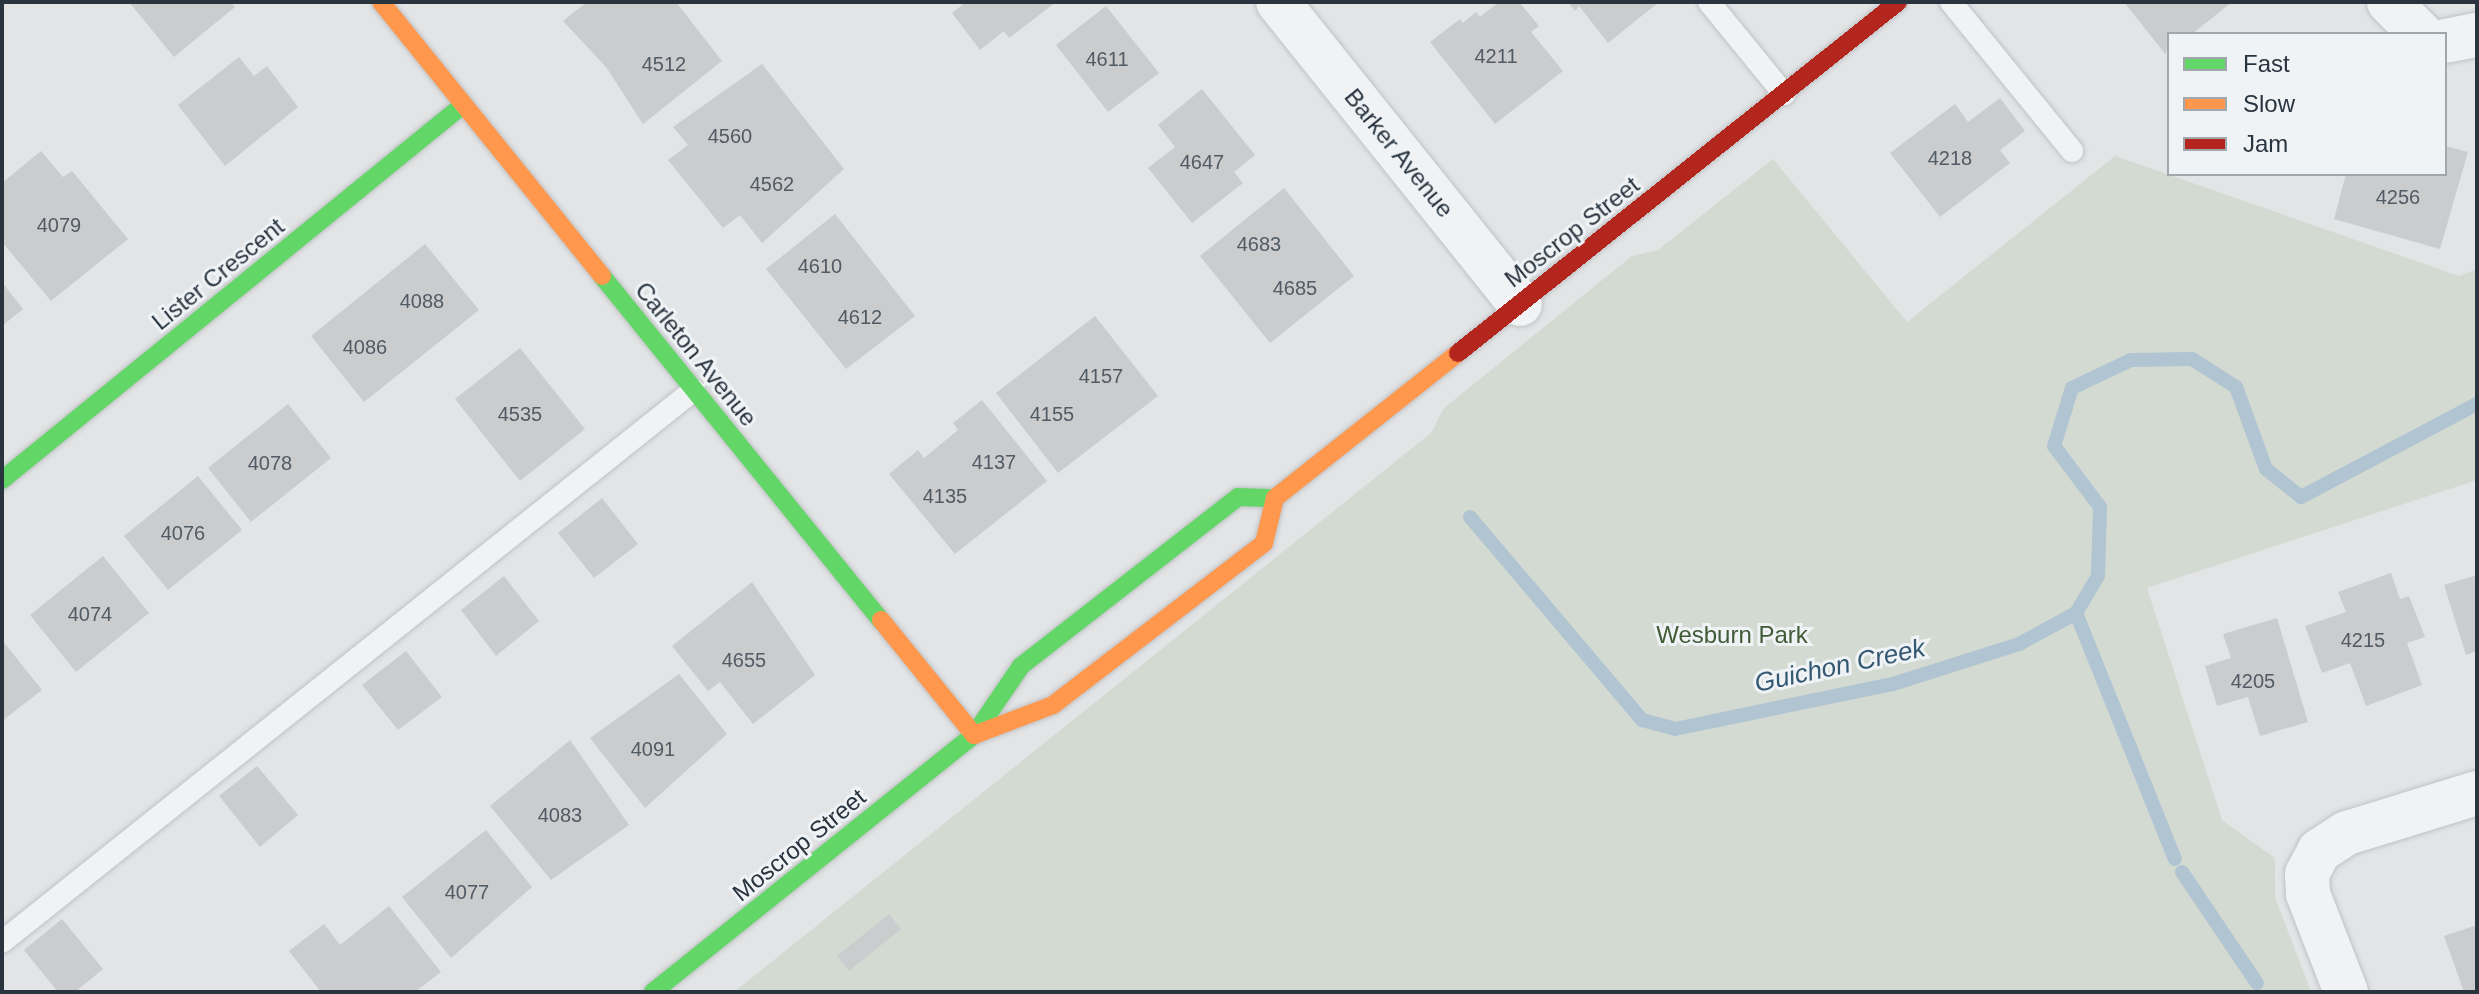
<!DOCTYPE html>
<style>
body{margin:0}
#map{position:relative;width:2479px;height:994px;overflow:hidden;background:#e2e4e6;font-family:Arial,sans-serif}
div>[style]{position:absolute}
.green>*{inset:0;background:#d3dad2}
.stream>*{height:14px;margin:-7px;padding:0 7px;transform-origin:7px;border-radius:7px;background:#b1c4d1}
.building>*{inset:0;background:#caccce}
.roads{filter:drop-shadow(0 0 2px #c0c2c4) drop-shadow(0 0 2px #c0c2c4)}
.lane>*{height:22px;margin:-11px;padding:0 11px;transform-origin:11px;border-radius:11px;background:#f1f2f3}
.street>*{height:44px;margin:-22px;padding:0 22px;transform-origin:22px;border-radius:22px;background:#f1f2f3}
.fast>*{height:18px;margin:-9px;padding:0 9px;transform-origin:9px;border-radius:9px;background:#63d668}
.slow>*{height:18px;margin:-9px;padding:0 9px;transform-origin:9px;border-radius:9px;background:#ff974d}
.jam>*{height:18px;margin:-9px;padding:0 9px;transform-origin:9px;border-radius:9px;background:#b3261e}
span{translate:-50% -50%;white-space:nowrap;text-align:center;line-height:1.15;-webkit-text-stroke:6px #eff3f6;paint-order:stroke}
.number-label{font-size:20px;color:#525b64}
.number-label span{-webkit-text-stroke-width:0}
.street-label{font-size:24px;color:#29343f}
.park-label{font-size:24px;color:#425b37}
.water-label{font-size:26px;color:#345772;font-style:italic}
.frame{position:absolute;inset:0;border:4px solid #29343f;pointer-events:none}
.legend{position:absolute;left:2167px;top:32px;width:280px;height:144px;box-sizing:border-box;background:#eff3f6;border:2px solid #a0a7ad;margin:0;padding:10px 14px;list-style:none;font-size:24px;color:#29343f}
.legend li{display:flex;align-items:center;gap:16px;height:40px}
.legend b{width:40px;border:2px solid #a0a7ad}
</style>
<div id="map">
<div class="green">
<div style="clip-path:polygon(2115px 156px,2459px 276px,2477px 269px,2477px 480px,2147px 588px,2222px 820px,2275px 858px,2275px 897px,2311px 992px,734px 992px,1431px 433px,1444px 408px,1632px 256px,1658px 250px,1773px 159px,1907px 322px)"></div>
</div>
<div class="stream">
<div style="left:1470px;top:517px;width:266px;rotate:49.7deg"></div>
<div style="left:1642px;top:720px;width:34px;rotate:15deg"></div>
<div style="left:1675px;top:729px;width:223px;rotate:-11.7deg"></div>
<div style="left:1893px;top:684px;width:132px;rotate:-17.6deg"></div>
<div style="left:2019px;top:644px;width:65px;rotate:-28.5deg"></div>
<div style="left:2076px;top:613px;width:43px;rotate:-59.3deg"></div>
<div style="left:2098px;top:576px;width:69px;rotate:-88.3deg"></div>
<div style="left:2100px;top:507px;width:76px;rotate:-127deg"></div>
<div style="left:2054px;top:446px;width:61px;rotate:-72.8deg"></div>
<div style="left:2072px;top:388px;width:65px;rotate:-25.4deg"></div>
<div style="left:2131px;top:360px;width:61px;rotate:-0.9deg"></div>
<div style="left:2192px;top:359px;width:52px;rotate:32.5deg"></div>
<div style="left:2236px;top:387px;width:87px;rotate:69.9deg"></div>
<div style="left:2266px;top:469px;width:45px;rotate:38.7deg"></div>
<div style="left:2301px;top:497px;width:199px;rotate:-27.9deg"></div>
<div style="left:2076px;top:613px;width:265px;rotate:68.1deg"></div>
<div style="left:2182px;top:872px;width:134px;rotate:56deg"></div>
</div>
<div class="building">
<div style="clip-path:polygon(129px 2px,231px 2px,235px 7px,174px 57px)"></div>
<div style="clip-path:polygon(587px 2px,676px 2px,722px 61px,643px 124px,606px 67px,563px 21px)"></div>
<div style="clip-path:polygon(966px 2px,1056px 2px,1009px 38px,1004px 31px,980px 50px,952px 13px)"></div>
<div style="clip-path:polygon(1499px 2px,1519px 2px,1539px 26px,1531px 32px,1563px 71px,1495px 124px,1430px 42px,1460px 19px,1463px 23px,1476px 12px,1480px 17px)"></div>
<div style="clip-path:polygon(1568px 2px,1659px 2px,1608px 43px,1579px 6px,1575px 11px)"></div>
<div style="clip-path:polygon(2124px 2px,2232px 2px,2192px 34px,2169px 34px,2166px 55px)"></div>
<div style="clip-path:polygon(1106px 6px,1159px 73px,1108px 112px,1056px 45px)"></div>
<div style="clip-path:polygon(239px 57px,254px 76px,267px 66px,298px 107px,225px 166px,178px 105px)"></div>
<div style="clip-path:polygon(762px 64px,844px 169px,762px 243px,740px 215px,723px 228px,668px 160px,688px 145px,673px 127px)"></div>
<div style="clip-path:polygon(1202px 89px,1255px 155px,1234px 172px,1243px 183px,1192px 223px,1148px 168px,1175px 147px,1158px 125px)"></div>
<div style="clip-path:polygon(2000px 98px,2025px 131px,2000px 150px,2010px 163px,1940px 217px,1890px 153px,1955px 104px,1968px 122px)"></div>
<div style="clip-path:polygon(2445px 146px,2468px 152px,2440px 249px,2334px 219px,2346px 174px,2445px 174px)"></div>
<div style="clip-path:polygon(41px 151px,63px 177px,72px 171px,128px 239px,51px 301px,2px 242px,2px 183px)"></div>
<div style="clip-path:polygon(1284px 188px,1354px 276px,1270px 343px,1200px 256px)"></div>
<div style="clip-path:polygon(835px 214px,915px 316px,846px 369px,766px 269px)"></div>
<div style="clip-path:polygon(425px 244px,479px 310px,364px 402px,311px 336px)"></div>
<div style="clip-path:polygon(2px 282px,23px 309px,2px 326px)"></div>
<div style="clip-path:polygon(1095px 316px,1158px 396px,1058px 473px,996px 393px)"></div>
<div style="clip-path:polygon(520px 348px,585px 429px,520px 481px,455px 399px)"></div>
<div style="clip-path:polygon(982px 400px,1047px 481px,955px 554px,889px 474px,918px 450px,924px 458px,958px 430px,953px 423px)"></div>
<div style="clip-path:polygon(288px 404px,331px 458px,251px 522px,208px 468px)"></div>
<div style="clip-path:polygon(198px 476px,242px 530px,168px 590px,124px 536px)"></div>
<div style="clip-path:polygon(602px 498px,638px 544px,594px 578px,558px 533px)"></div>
<div style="clip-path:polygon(103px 556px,149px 613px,76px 672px,30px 615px)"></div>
<div style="clip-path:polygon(2391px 573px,2400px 599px,2409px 596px,2425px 637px,2407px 643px,2422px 685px,2366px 706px,2350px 663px,2322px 673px,2305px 626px,2346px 612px,2338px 592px)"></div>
<div style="clip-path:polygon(2477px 575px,2477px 651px,2466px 655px,2444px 585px)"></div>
<div style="clip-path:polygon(504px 576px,539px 621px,496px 656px,461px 610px)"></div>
<div style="clip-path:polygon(752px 582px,815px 675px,753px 724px,720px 682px,708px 691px,672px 646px)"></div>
<div style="clip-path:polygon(2277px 618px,2308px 722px,2260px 736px,2248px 697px,2217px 706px,2205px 666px,2231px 658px,2223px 634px)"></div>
<div style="clip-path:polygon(2px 640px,42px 690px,2px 721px)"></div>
<div style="clip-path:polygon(406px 651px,442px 697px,398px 730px,362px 685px)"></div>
<div style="clip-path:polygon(679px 674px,727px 734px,645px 808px,590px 738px)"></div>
<div style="clip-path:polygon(570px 740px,629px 825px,551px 880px,490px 806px)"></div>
<div style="clip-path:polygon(257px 766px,298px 815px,260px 847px,219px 796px)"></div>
<div style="clip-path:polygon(486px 830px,532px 887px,451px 958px,402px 897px)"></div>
<div style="clip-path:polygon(389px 906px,441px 972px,415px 992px,321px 992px,289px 951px,324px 924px,340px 945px)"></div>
<div style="clip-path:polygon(889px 914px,901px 929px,849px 971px,837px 956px)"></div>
<div style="clip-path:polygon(62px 919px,103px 969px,75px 992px,58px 992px,24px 950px)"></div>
<div style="clip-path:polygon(2477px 925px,2477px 991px,2464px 992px,2444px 936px)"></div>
</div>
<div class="roads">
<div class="lane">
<div style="left:1709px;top:2px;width:119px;rotate:50.8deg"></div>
<div style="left:1951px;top:2px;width:192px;rotate:50.9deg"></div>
<div style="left:2px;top:942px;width:885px;rotate:-38.58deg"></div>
</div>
<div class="street">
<div style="left:1278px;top:2px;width:387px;rotate:51.3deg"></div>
<div style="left:2389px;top:2px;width:45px;rotate:45deg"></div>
<div style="left:2445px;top:41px;width:33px;rotate:-11deg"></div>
<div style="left:2346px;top:992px;width:105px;rotate:-111.2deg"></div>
<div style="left:2308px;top:894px;width:20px;rotate:-93deg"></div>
<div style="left:2307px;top:874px;width:26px;rotate:-62deg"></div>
<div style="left:2319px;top:851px;width:33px;rotate:-33deg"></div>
<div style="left:2347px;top:833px;width:136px;rotate:-17.1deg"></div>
</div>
<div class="fast">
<div style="left:602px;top:276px;width:443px;rotate:51deg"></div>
<div style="left:2px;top:480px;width:594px;rotate:-39.13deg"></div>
<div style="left:653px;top:992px;width:411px;rotate:-38.7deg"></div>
<div style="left:974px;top:735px;width:83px;rotate:-55.7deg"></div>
<div style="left:1021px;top:666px;width:275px;rotate:-37.9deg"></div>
<div style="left:1238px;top:497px;width:37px;rotate:2deg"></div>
</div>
<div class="slow">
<div style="left:381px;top:2px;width:352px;rotate:51.1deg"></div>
<div style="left:881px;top:620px;width:148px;rotate:51deg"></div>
<div style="left:974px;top:735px;width:85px;rotate:-20.8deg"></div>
<div style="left:1053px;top:705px;width:266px;rotate:-37.5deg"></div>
<div style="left:1264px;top:543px;width:46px;rotate:-76.3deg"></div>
<div style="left:1275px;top:498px;width:233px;rotate:-38.4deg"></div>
</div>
<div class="jam">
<div style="left:1458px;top:353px;width:563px;rotate:-38.58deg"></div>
</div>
</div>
<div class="number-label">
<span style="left:1496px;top:56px">4211</span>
<span style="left:1107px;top:59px">4611</span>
<span style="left:664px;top:64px">4512</span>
<span style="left:730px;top:136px">4560</span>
<span style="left:1950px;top:158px">4218</span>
<span style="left:1202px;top:162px">4647</span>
<span style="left:772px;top:184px">4562</span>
<span style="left:2398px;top:197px">4256</span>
<span style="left:59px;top:225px">4079</span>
<span style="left:1259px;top:244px">4683</span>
<span style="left:820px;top:266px">4610</span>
<span style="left:1295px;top:288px">4685</span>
<span style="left:422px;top:301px">4088</span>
<span style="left:860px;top:317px">4612</span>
<span style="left:365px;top:347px">4086</span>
<span style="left:1101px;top:376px">4157</span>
<span style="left:520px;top:414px">4535</span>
<span style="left:1052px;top:414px">4155</span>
<span style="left:994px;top:462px">4137</span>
<span style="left:270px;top:463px">4078</span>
<span style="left:945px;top:496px">4135</span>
<span style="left:183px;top:533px">4076</span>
<span style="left:90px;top:614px">4074</span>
<span style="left:2363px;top:640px">4215</span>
<span style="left:744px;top:660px">4655</span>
<span style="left:2253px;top:681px">4205</span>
<span style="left:653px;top:749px">4091</span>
<span style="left:560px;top:815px">4083</span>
<span style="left:467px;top:892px">4077</span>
</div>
<div class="street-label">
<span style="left:1399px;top:153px;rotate:51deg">Barker Avenue</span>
<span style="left:1572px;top:232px;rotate:-38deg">Moscrop Street</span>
<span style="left:218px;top:274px;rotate:-39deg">Lister Crescent</span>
<span style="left:696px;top:354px;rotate:51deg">Carleton Avenue</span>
<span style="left:799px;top:845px;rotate:-39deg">Moscrop Street</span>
</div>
<div class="park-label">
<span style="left:1732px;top:635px">Wesburn Park</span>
</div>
<div class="water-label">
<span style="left:1840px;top:666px;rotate:-12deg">Guichon Creek</span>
</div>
<div class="frame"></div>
<ul class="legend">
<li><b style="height:10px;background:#63d668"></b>Fast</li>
<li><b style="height:10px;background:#ff974d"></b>Slow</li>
<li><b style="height:10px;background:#b3261e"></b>Jam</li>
</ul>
</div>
